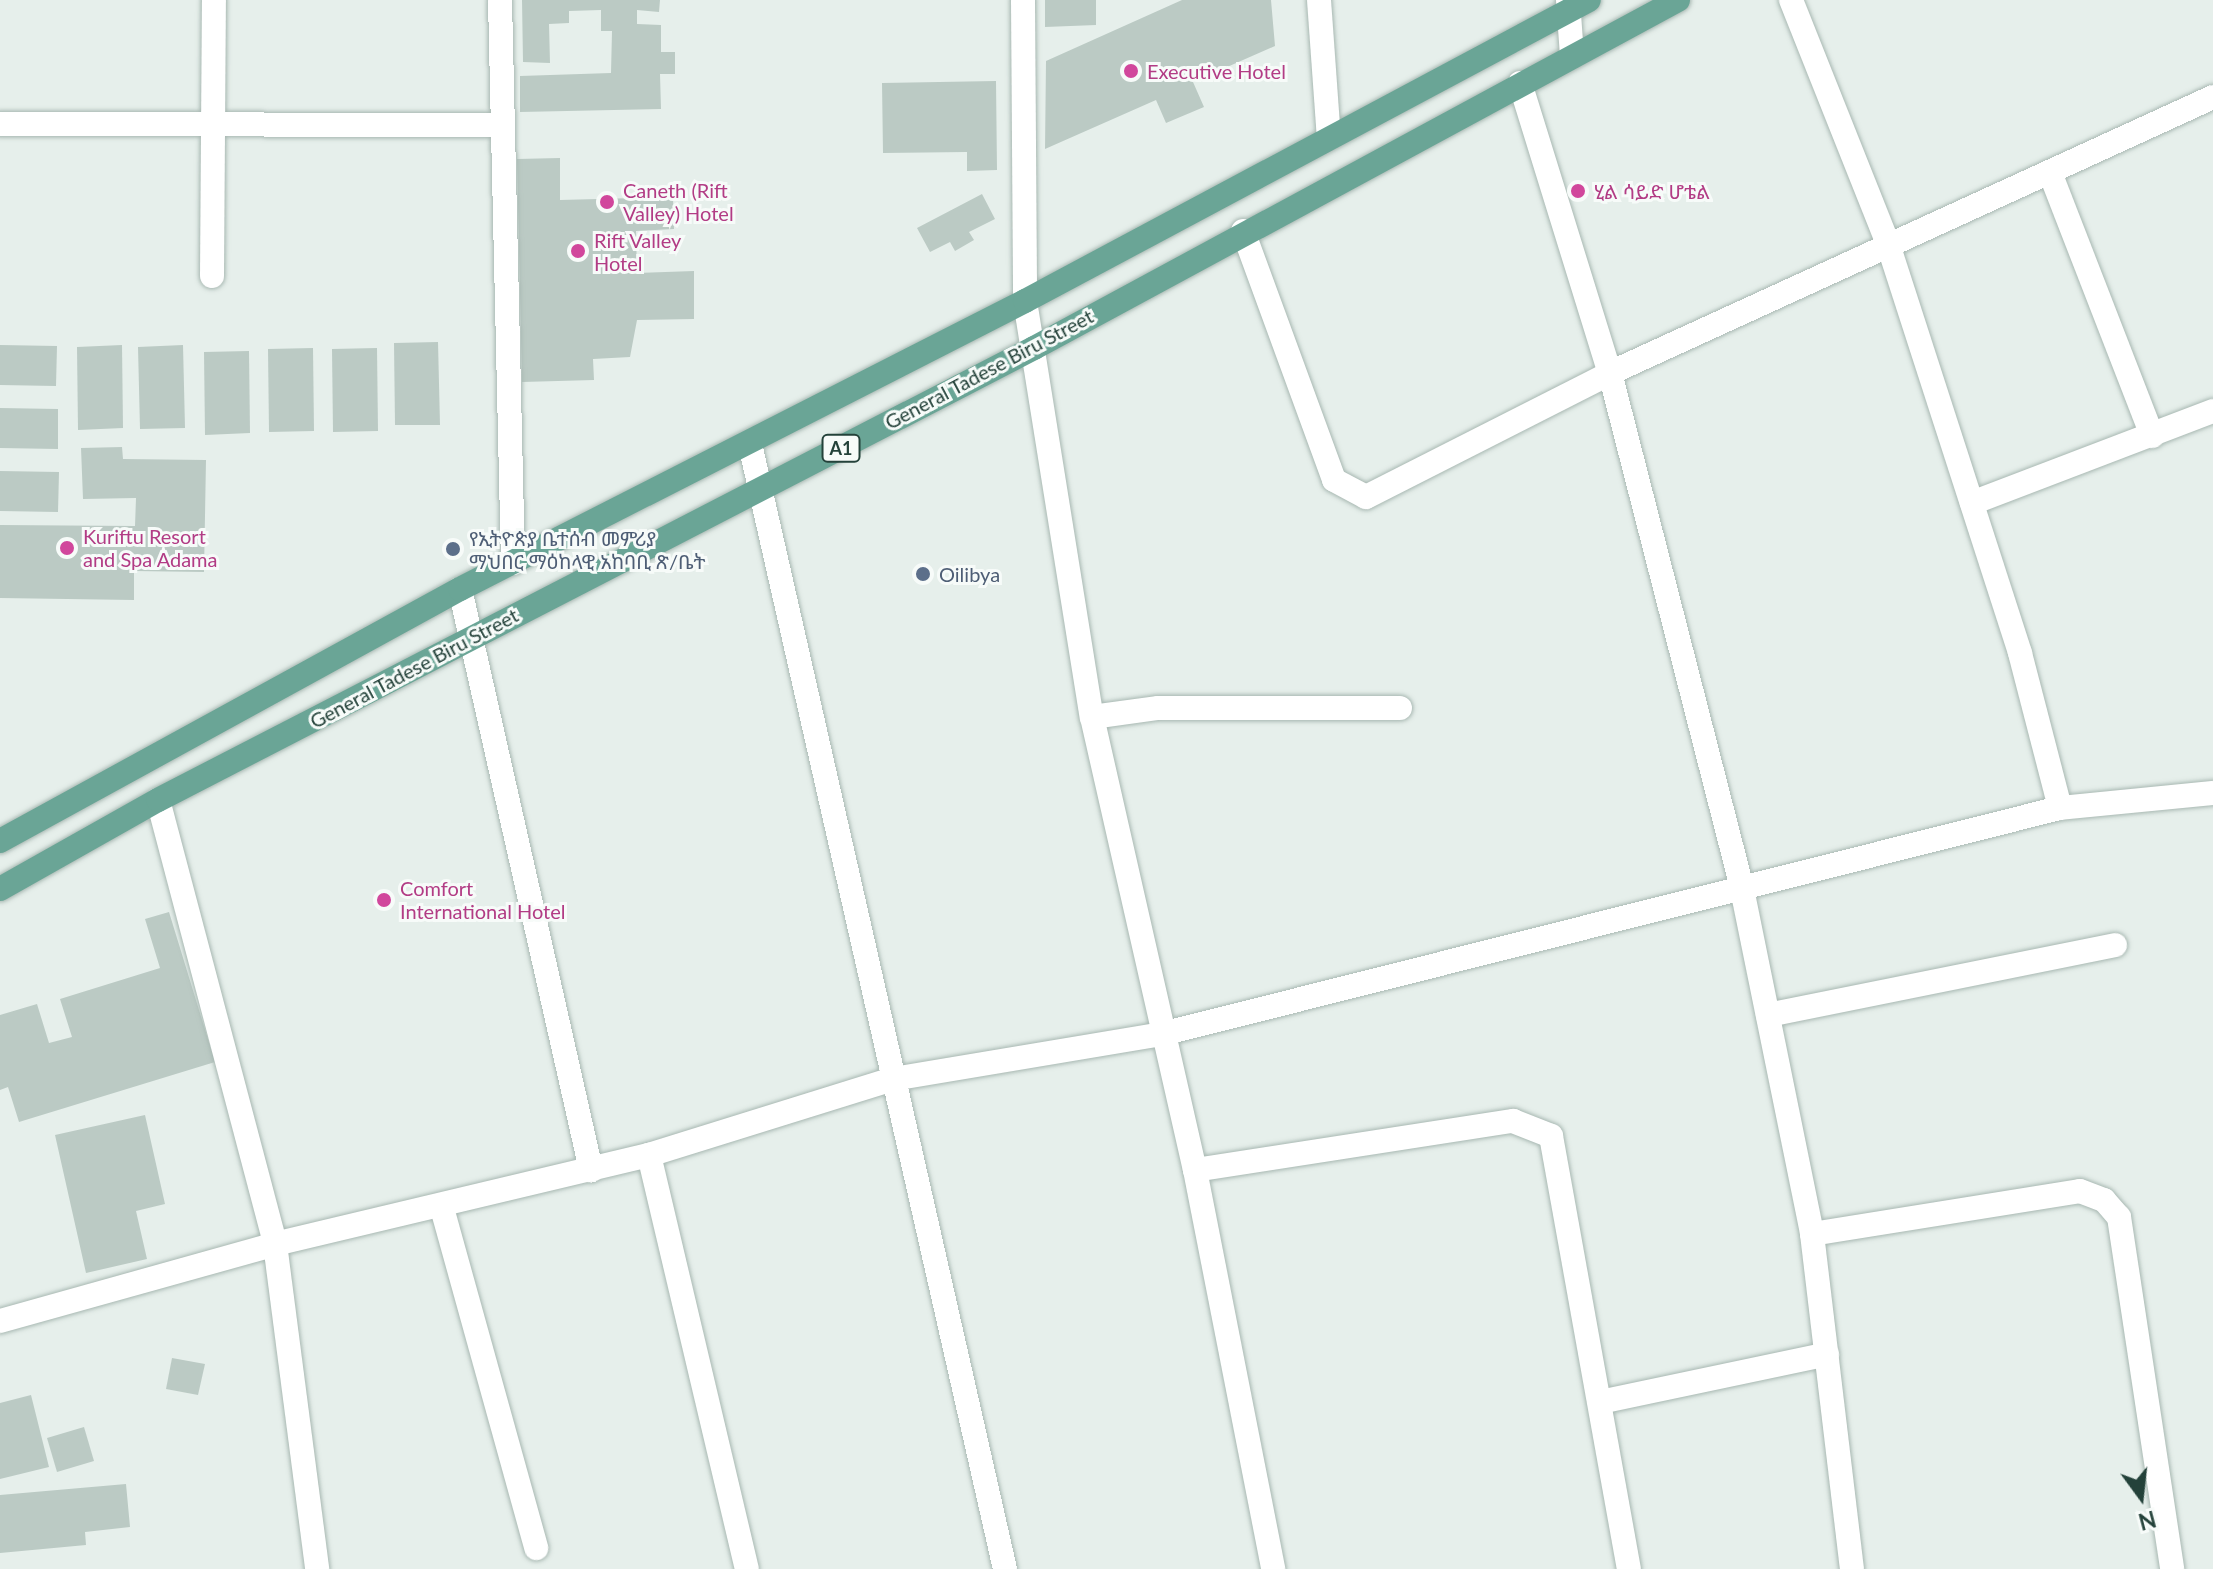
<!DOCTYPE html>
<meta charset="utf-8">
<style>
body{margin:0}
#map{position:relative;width:2213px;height:1569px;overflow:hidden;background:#e6efeb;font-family:Lato,"Noto Sans Ethiopic",sans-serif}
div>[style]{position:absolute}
.building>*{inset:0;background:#bbcac4}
.roads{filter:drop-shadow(0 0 2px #a8b8b2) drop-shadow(0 0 2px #a8b8b2)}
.minor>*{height:24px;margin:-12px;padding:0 12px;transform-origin:12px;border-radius:12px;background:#fff}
.tertiary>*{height:24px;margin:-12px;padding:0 12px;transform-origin:12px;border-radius:12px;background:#fff}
.primary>*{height:24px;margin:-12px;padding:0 12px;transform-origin:12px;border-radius:12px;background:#6aa596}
.dots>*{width:22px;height:22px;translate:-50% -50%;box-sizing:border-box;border:4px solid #f7fbf9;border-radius:50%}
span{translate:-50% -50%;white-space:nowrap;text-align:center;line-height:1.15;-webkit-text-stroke:6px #f7fbf9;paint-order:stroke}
.shield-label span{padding:2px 6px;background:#f7fbf9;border:2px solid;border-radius:6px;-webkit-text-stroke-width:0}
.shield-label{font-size:18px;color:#24423a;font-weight:700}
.hotel-label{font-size:20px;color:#b23c85}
.left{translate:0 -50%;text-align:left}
.street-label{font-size:20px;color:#24423a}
.service-label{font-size:20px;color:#4e5e75}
.north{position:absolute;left:2101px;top:1457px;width:80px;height:80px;-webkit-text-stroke:6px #f7fbf9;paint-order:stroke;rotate:165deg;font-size:22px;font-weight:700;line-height:32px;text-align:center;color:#24423a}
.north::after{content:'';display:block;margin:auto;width:28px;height:36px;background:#24423a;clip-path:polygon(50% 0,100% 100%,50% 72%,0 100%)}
</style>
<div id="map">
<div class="building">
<div style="clip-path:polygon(522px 0,660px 0,659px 12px,637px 10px,637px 24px,661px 25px,661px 52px,675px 52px,675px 74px,660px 74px,661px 109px,520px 112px,520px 76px,611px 73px,612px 31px,601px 31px,601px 10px,569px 11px,569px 23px,549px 24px,550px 63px,523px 62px)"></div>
<div style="clip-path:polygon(1045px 0,1096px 0,1096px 25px,1045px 27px)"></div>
<div style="clip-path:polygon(1182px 0,1271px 0,1275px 46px,1193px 82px,1204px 107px,1166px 123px,1156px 100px,1045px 149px,1046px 61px)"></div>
<div style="clip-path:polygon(996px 81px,997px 170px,967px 171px,967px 152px,883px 153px,882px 83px)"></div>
<div style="clip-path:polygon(560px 158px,560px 200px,673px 197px,674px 229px,636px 231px,637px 273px,694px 271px,694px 319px,637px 320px,630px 357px,593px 359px,594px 380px,522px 382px,517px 159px)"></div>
<div style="clip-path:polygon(982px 194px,995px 219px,969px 232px,974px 240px,955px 251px,950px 242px,930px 252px,917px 228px)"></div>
<div style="clip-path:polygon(438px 342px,440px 425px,395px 425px,394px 343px)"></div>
<div style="clip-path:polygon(0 345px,57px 346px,56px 386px,0 385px)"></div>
<div style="clip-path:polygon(122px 345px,123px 428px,78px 430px,77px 347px)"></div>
<div style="clip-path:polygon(183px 345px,185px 428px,140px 429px,138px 347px)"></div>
<div style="clip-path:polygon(313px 348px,314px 431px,269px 432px,268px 349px)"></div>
<div style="clip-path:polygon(377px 348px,378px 431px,333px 432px,332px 349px)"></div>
<div style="clip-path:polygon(249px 351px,250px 433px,205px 435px,204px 352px)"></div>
<div style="clip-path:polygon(0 408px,58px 409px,58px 449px,0 448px)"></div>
<div style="clip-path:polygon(122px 447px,123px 459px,206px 460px,204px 572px,134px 571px,134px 600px,0 598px,0 525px,135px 526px,136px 498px,83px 499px,81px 448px)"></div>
<div style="clip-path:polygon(0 471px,59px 472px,58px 512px,0 511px)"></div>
<div style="clip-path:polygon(169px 912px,215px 1062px,19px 1122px,8px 1087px,0 1090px,0 1015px,37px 1004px,49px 1043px,72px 1037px,60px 999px,160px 968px,145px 919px)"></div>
<div style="clip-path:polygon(145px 1115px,165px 1204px,136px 1211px,147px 1259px,86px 1273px,55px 1135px)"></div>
<div style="clip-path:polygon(172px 1358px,205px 1364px,198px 1395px,166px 1389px)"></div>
<div style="clip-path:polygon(31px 1395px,49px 1467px,0 1479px,0 1403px)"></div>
<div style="clip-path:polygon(84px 1427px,94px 1461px,57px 1472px,47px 1438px)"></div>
<div style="clip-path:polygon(126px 1484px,130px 1527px,85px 1532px,86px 1545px,0 1553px,0 1495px)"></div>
</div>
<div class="roads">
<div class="minor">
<div style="left:500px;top:0;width:563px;rotate:88.68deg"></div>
<div style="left:1023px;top:0;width:301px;rotate:89.6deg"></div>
<div style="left:1025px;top:301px;width:421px;rotate:80.9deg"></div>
<div style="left:1092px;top:717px;width:465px;rotate:77.2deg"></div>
<div style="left:1195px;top:1170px;width:407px;rotate:78.9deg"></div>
<div style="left:1319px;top:0;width:138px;rotate:85.9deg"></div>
<div style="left:1791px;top:0;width:263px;rotate:68.3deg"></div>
<div style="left:1888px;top:244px;width:430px;rotate:72.1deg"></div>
<div style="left:2020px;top:653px;width:160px;rotate:75.5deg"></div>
<div style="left:1520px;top:83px;width:304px;rotate:72.8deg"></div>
<div style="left:1610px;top:373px;width:528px;rotate:75.62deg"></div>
<div style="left:1741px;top:884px;width:357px;rotate:78.5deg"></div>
<div style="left:1812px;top:1234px;width:337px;rotate:83.2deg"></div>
<div style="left:0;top:124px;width:502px;rotate:0.11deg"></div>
<div style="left:2051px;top:175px;width:280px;rotate:68.8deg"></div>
<div style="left:1243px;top:231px;width:265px;rotate:69.9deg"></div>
<div style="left:1334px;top:480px;width:36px;rotate:28deg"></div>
<div style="left:1366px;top:497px;width:274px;rotate:-26.9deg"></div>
<div style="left:1610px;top:373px;width:663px;rotate:-24.59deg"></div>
<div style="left:212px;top:276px;width:276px;rotate:-89.6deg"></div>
<div style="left:750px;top:444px;width:1154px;rotate:77.23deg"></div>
<div style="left:1972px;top:503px;width:258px;rotate:-20.9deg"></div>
<div style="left:460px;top:589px;width:596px;rotate:77.29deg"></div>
<div style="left:1092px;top:717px;width:67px;rotate:-7.8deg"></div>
<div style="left:1158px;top:708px;width:242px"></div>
<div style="left:158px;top:800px;width:459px;rotate:75.2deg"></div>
<div style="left:275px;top:1244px;width:328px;rotate:82.6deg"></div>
<div style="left:1768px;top:1015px;width:354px;rotate:-11.4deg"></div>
<div style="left:649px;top:1155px;width:425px;rotate:76.7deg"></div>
<div style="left:1195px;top:1170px;width:322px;rotate:-8.8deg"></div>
<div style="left:1513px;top:1121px;width:41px;rotate:21.5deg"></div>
<div style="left:1551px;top:1136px;width:440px;rotate:79.8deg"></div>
<div style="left:442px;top:1208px;width:353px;rotate:74.5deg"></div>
<div style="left:1812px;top:1234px;width:271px;rotate:-9.1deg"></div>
<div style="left:2080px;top:1191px;width:26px;rotate:21deg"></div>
<div style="left:2104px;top:1200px;width:23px;rotate:49deg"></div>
<div style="left:2119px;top:1217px;width:356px;rotate:81.4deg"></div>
<div style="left:0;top:1321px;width:286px;rotate:-15.6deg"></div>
<div style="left:275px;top:1244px;width:384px;rotate:-13.4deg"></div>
<div style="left:649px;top:1155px;width:256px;rotate:-17.3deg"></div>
<div style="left:893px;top:1079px;width:273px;rotate:-9.5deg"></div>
<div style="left:1162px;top:1034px;width:926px;rotate:-14.13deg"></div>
<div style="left:2060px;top:808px;width:154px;rotate:-5.6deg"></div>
<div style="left:1600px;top:1402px;width:232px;rotate:-11.9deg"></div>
</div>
<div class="tertiary">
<div style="left:1568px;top:0;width:56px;rotate:85.9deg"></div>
</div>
<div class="primary">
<div style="left:0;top:841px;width:525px;rotate:-28.72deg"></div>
<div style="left:460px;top:589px;width:634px;rotate:-27.01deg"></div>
<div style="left:1025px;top:301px;width:639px;rotate:-28.09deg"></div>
<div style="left:0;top:889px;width:181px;rotate:-29.4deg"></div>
<div style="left:158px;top:800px;width:986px;rotate:-27.29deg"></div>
<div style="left:1034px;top:348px;width:732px;rotate:-28.39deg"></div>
</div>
</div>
<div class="dots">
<div style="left:1131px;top:71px;background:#d1479c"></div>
<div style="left:1578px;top:191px;background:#d1479c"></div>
<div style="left:607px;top:202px;background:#d1479c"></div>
<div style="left:578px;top:251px;background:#d1479c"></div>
<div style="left:67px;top:548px;background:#d1479c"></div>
<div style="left:453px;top:549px;background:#5c6f8a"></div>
<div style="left:923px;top:574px;background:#5c6f8a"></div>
<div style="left:384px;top:900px;background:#d1479c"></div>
</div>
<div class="shield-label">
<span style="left:841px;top:448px">A1</span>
</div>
<div class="hotel-label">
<span class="left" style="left:1147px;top:71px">Executive Hotel</span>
<span class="left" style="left:623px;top:202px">Caneth (Rift<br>Valley) Hotel</span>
<span class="left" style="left:1594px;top:191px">ሂል ሳይድ ሆቴል</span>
<span class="left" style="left:594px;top:252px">Rift Valley<br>Hotel</span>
<span class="left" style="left:83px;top:548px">Kuriftu Resort<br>and Spa Adama</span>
<span class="left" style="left:400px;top:900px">Comfort<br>International Hotel</span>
</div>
<div class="street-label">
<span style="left:989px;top:369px;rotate:-28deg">General Tadese Biru Street</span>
<span style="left:414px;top:668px;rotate:-28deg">General Tadese Biru Street</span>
</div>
<div class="service-label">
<span class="left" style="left:469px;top:550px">የኢትዮጵያ ቤተሰብ መምሪያ<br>ማህበር ማዕከላዊ አከባቢ ጽ/ቤት</span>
<span class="left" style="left:939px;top:574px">Oilibya</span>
</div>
<div class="north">N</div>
</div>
